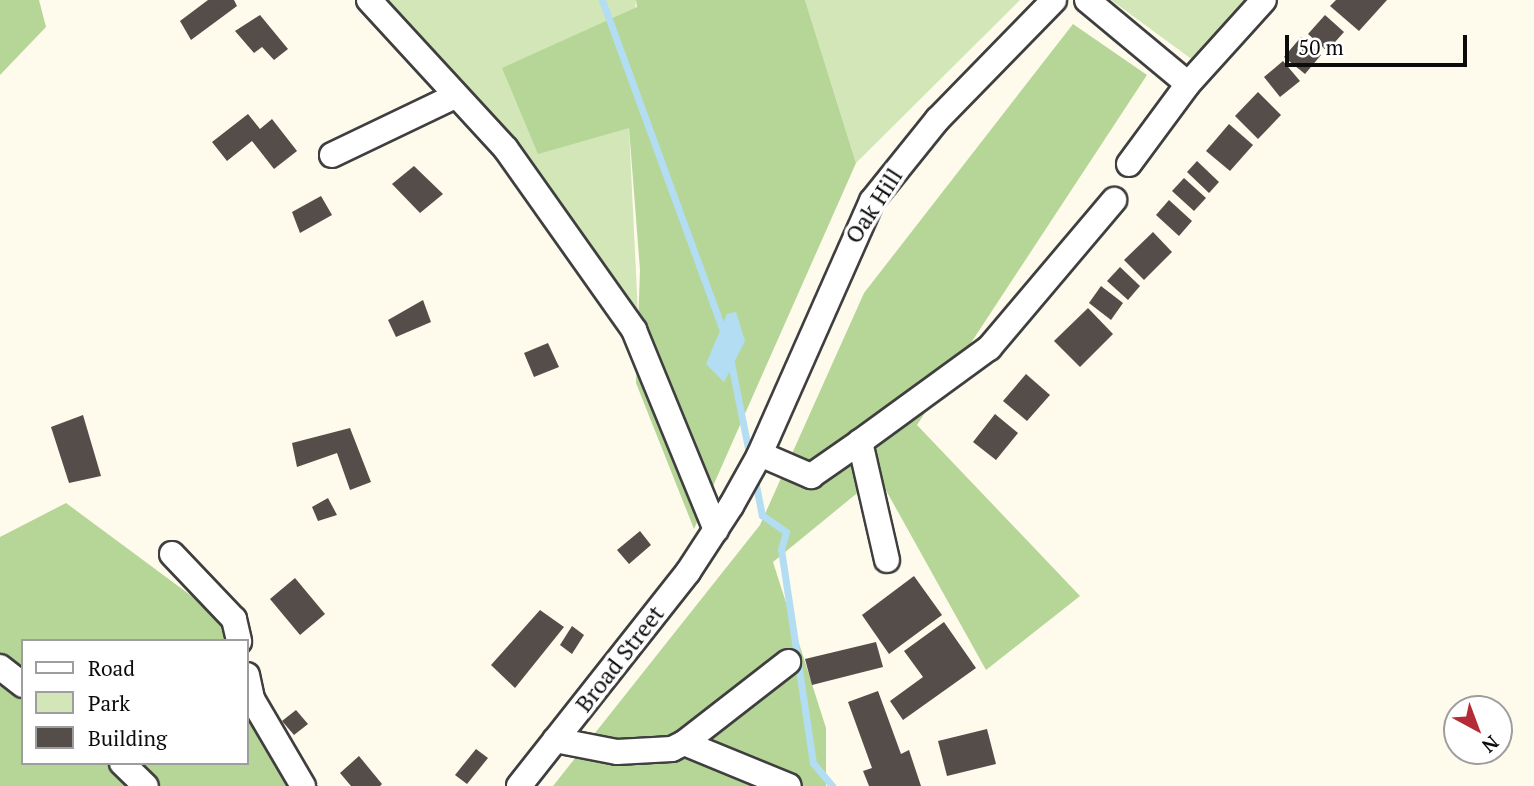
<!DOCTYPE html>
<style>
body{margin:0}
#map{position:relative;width:1534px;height:786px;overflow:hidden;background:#fefaec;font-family:"PT Serif",serif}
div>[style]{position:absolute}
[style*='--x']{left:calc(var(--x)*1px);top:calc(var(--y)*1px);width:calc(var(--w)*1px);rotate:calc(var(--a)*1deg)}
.green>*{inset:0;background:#d2e6b8}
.forest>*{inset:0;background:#b6d698}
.water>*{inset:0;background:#b3ddf2}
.stream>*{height:7px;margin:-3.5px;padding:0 3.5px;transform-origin:3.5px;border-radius:3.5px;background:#b3ddf2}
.building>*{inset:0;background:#544d49}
.roads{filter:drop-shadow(2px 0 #3f3f3f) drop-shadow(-2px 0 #3f3f3f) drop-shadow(0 2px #3f3f3f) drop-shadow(0 -2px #3f3f3f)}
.minor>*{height:24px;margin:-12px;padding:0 12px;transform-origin:12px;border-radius:12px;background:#fff}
span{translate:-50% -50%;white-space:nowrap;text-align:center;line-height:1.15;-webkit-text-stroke:7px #fff;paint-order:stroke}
.street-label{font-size:23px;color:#0c0c0c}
.legend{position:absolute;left:21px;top:639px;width:228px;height:126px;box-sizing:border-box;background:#fff;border:2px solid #9e9e9e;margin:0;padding:9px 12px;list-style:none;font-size:21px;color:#0c0c0c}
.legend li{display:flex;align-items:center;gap:14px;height:35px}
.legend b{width:35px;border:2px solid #9e9e9e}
.north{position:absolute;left:1443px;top:695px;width:70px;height:70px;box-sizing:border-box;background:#fff;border:2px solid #9e9e9e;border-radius:50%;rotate:139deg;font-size:19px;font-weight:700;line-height:28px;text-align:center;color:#0c0c0c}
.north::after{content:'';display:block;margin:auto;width:24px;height:32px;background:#b42c38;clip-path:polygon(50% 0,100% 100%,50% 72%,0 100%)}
.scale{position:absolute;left:1285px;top:35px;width:182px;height:32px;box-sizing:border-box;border:4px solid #0c0c0c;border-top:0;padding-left:9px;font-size:21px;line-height:24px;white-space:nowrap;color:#0c0c0c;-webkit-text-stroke:5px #fff;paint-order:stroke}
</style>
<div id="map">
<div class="green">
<i style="clip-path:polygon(388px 0,636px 0,629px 128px,638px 314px,515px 144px)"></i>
<i style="clip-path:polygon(805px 0,1020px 0,856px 163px)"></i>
<i style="clip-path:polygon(1111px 0,1246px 0,1197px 63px)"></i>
</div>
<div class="forest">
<i style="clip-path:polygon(0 0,39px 0,46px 27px,0 75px)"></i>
<i style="clip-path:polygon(636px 0,805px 0,856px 163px,694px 529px,636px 383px,640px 270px,629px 128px,538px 154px,502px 68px,637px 7px)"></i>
<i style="clip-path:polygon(1073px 24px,1147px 75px,917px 425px,1080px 596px,986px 670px,878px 476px,773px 562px,826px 728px,826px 786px,553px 786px,760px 525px,864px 293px)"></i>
<i style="clip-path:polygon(66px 503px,220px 617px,231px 641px,23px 641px,23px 763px,247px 763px,247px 676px,297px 786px,0 786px,0 537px)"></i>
</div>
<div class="water">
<i style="clip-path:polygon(736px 312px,745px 341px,724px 382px,706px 364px,727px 314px)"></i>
</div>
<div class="stream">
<i style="--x:602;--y:0;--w:360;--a:69.9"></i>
<i style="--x:731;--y:363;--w:97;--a:78.7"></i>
<i style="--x:755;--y:480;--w:36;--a:79"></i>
<i style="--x:762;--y:515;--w:29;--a:35"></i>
<i style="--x:786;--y:532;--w:18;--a:106"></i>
<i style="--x:781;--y:549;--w:216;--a:81.5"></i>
<i style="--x:813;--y:763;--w:30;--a:50"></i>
</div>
<div class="building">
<i style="clip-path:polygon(208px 0,234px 0,237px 6px,191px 40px,180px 21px)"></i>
<i style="clip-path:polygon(1336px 0,1387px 0,1359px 31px,1330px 6px)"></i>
<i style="clip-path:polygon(260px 15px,288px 49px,274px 60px,262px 47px,254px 53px,235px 31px)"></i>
<i style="clip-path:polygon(1325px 15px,1344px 32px,1327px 51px,1308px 34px)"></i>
<i style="clip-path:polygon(1301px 37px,1321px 55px,1305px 74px,1284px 57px)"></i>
<i style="clip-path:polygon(1283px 61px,1300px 81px,1280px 97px,1264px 77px)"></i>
<i style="clip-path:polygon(1258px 92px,1281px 115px,1258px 139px,1235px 116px)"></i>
<i style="clip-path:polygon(248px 114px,260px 129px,272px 119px,297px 151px,274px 169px,252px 141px,227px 161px,212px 142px)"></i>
<i style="clip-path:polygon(1229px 124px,1253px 145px,1230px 171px,1206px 151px)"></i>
<i style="clip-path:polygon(1197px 161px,1219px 182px,1209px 193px,1187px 172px)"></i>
<i style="clip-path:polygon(414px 166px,443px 194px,420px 213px,392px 184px)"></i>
<i style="clip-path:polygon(1184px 178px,1206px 198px,1194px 211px,1172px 191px)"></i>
<i style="clip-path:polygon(321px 196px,332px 215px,300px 233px,292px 212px)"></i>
<i style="clip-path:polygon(1169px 200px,1192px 221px,1179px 236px,1156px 215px)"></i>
<i style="clip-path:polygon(1153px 232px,1172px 252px,1144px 280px,1124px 260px)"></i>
<i style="clip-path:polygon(1120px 267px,1140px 286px,1128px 300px,1107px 281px)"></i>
<i style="clip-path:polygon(1101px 286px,1123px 303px,1111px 320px,1089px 303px)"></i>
<i style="clip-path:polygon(423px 300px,431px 322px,396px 337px,388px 320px)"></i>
<i style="clip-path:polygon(1088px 308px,1113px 334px,1080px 367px,1054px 341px)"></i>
<i style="clip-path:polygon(548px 343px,559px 367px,534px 377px,524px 353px)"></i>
<i style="clip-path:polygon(1026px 374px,1050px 395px,1027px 421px,1003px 401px)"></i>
<i style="clip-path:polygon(995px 414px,1018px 433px,996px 460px,973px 442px)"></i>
<i style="clip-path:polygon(83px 415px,101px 476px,69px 483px,51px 427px)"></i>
<i style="clip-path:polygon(350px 428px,371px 482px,350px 490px,337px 453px,297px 467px,292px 443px)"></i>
<i style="clip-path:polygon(328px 498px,337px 515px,318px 521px,312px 507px)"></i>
<i style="clip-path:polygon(640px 531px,651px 545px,629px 564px,617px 550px)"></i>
<i style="clip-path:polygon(914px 576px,942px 615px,889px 654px,862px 615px)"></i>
<i style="clip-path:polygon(295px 578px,325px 614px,300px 635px,270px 599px)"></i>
<i style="clip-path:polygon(540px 610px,564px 627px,515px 688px,491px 665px)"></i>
<i style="clip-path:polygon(944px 622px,976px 668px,903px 720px,890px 701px,923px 677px,904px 651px)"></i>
<i style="clip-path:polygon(572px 626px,584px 635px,572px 654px,560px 645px)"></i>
<i style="clip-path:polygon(876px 642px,883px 667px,812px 685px,805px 659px)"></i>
<i style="clip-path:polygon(878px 691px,901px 754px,909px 750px,921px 786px,869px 786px,863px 771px,872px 768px,848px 702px)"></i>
<i style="clip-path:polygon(296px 710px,308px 724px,294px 735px,282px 721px)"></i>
<i style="clip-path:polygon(987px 729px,996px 764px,947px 776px,938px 741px)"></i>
<i style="clip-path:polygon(476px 749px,488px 758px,467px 784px,455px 775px)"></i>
<i style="clip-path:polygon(359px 756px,382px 784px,380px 786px,351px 786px,340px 773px)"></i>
</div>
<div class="roads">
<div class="minor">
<i style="--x:369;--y:0;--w:202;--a:47.4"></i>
<i style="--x:506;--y:149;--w:222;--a:54.7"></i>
<i style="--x:634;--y:330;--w:216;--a:67.7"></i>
<i style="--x:1087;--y:0;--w:131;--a:39.7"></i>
<i style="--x:332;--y:155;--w:136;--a:-25.6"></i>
<i style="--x:1129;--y:164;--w:99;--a:-53.6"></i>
<i style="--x:1188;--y:84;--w:113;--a:-47.9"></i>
<i style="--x:860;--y:442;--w:121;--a:77.1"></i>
<i style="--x:760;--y:454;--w:56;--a:23.3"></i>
<i style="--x:811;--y:476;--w:60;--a:-34.8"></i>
<i style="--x:860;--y:442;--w:160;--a:-36.1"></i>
<i style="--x:989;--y:348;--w:194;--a:-49.8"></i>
<i style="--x:172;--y:554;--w:90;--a:46.4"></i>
<i style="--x:234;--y:619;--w:23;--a:77"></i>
<i style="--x:0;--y:667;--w:29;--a:38"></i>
<i style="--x:247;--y:675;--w:25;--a:78"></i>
<i style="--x:252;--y:699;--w:101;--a:59.6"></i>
<i style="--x:555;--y:740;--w:63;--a:11"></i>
<i style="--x:617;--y:752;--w:55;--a:-3.1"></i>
<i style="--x:672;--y:749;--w:13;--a:-27"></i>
<i style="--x:684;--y:743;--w:113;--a:22.3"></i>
<i style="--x:684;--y:743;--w:132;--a:-37.9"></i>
<i style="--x:122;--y:763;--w:33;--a:44"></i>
<i style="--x:519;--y:786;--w:273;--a:-51.7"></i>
<i style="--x:688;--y:572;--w:79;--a:-56.9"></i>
<i style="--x:731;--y:506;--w:57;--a:-60.8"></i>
<i style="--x:759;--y:456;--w:279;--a:-66.1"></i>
<i style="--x:872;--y:201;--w:105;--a:-51.2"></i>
<i style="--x:938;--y:119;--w:166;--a:-45.7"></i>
</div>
</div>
<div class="street-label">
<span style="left:874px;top:206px;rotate:-57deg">Oak Hill</span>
<span style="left:620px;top:659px;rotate:-52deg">Broad Street</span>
</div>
<ul class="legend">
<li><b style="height:9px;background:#fff"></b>Road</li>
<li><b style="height:19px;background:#d2e6b8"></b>Park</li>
<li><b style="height:19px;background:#544d49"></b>Building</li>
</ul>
<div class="north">N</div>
<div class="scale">50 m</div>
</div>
